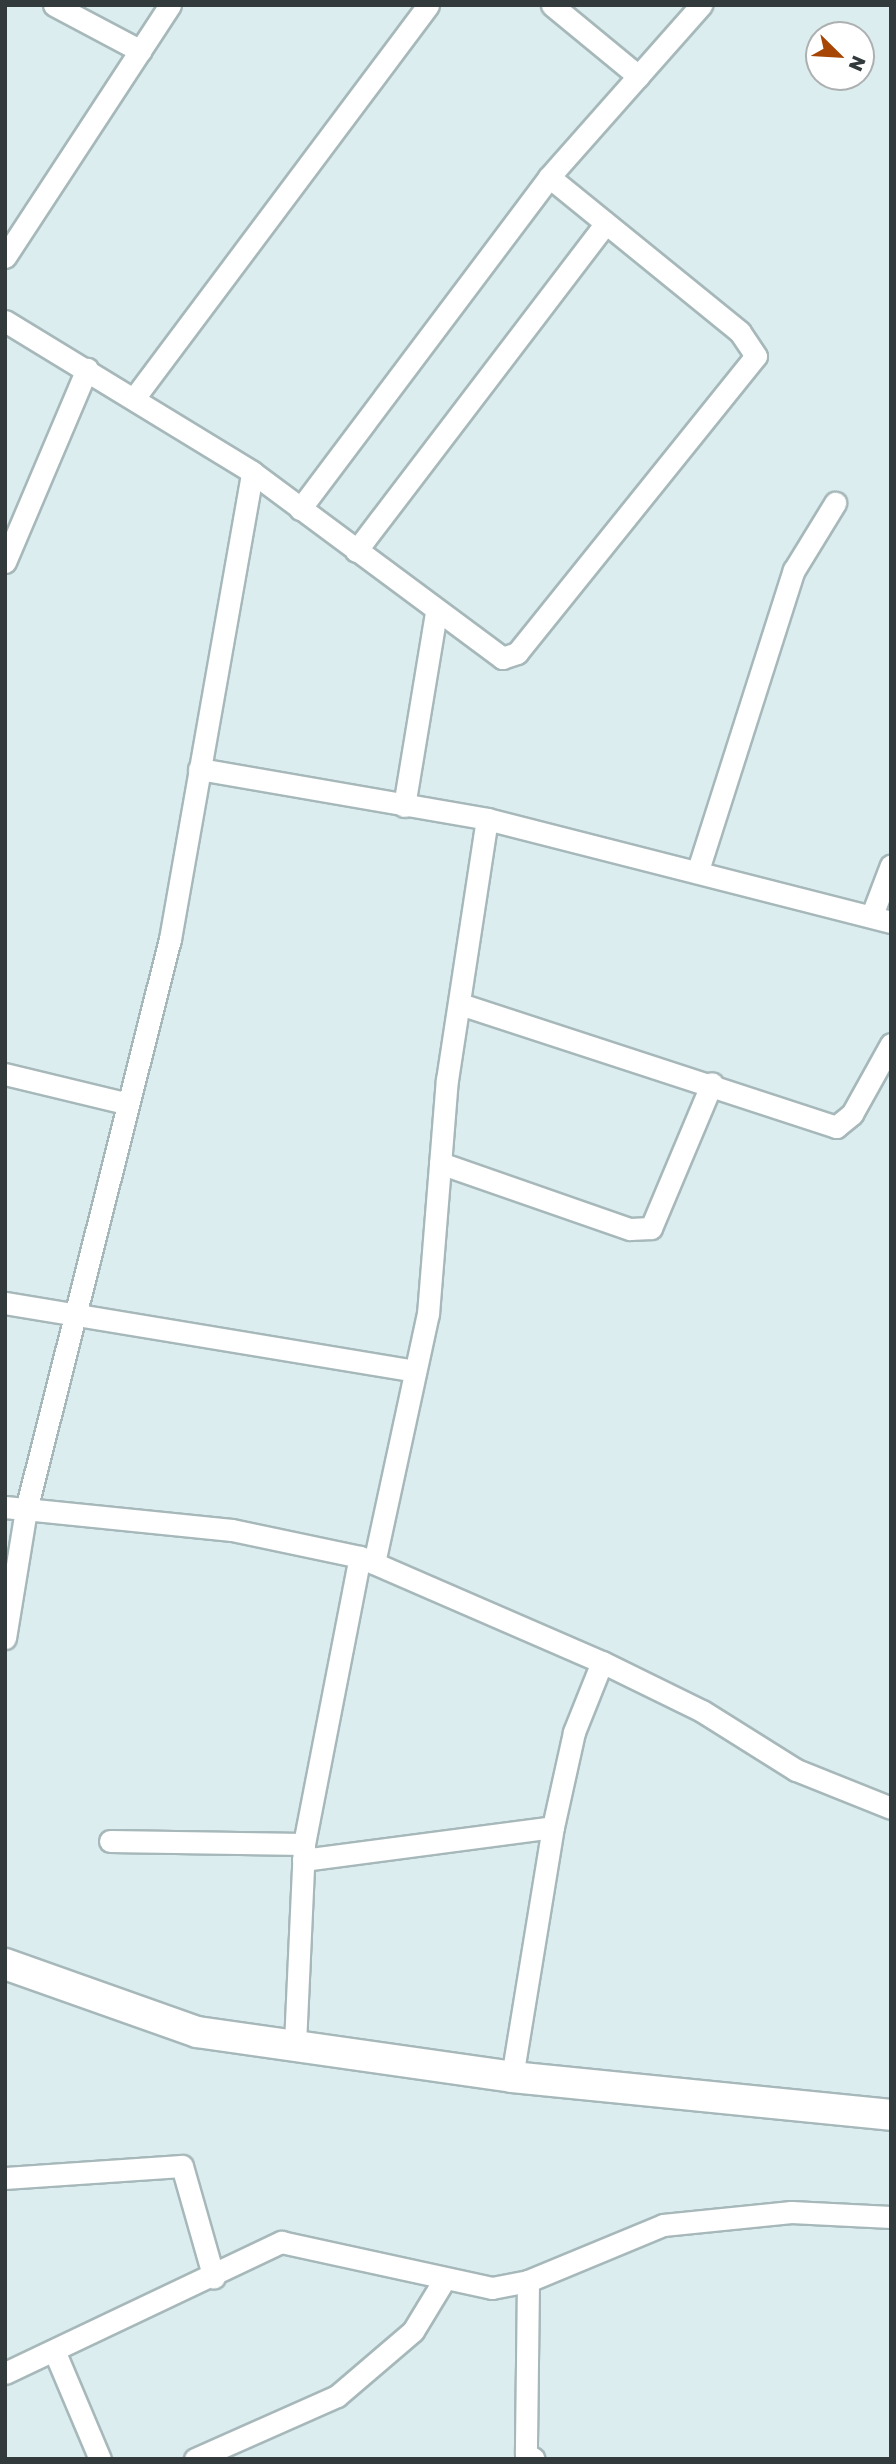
<!DOCTYPE html>
<style>
body{margin:0}
#map{position:relative;width:896px;height:2464px;overflow:hidden;background:#dcedf0;font-family:"Golos Text",sans-serif}
div>[style]{position:absolute}
[style*='--x']{left:calc(var(--x)*1px);top:calc(var(--y)*1px);width:calc(var(--w)*1px);rotate:calc(var(--a)*1deg)}
.roads{filter:drop-shadow(2px 0 #a7b8ba) drop-shadow(-2px 0 #a7b8ba) drop-shadow(0 2px #a7b8ba) drop-shadow(0 -2px #a7b8ba)}
.street>*{height:21px;margin:-10.5px;padding:0 10.5px;transform-origin:10.5px;border-radius:10.5px;background:#fff}
.secondary>*{height:30px;margin:-15px;padding:0 15px;transform-origin:15px;border-radius:15px;background:#fff}
span{translate:-50% -50%;white-space:nowrap;text-align:center;line-height:1.15;-webkit-text-stroke:7px #fff;paint-order:stroke}
.frame{position:absolute;inset:0;border:7px solid #333a3b;pointer-events:none}
.north{position:absolute;left:805px;top:21px;width:70px;height:70px;box-sizing:border-box;background:#fff;border:2px solid #adb0b1;border-radius:50%;rotate:114deg;font-size:19px;font-weight:700;line-height:28px;text-align:center;color:#333a3b}
.north::after{content:'';display:block;margin:auto;width:24px;height:32px;background:#a74604;clip-path:polygon(50% 0,100% 100%,50% 72%,0 100%)}
</style>
<div id="map">
<div class="roads">
<div class="street">
<i style="--x:54;--y:5;--w:98;--a:27.9"></i>
<i style="--x:552;--y:5;--w:112;--a:39.5"></i>
<i style="--x:5;--y:257;--w:301;--a:-56.8"></i>
<i style="--x:5;--y:321;--w:289;--a:31.4"></i>
<i style="--x:252;--y:472;--w:312;--a:36.6"></i>
<i style="--x:502;--y:658;--w:16;--a:-18"></i>
<i style="--x:517;--y:653;--w:381;--a:-51.2"></i>
<i style="--x:756;--y:356;--w:29;--a:-124"></i>
<i style="--x:740;--y:332;--w:246;--a:-140.9"></i>
<i style="--x:135;--y:397;--w:489;--a:-53.2"></i>
<i style="--x:300;--y:509;--w:415;--a:-53.1"></i>
<i style="--x:549;--y:177;--w:230;--a:-48.5"></i>
<i style="--x:356;--y:551;--w:412;--a:-52.7"></i>
<i style="--x:5;--y:562;--w:210;--a:-67"></i>
<i style="--x:199;--y:769;--w:292;--a:9.8"></i>
<i style="--x:487;--y:819;--w:417;--a:14.3"></i>
<i style="--x:404;--y:806;--w:197;--a:-80.6"></i>
<i style="--x:698;--y:870;--w:315;--a:-72.3"></i>
<i style="--x:794;--y:570;--w:79;--a:-58.5"></i>
<i style="--x:872;--y:915;--w:53;--a:-69.2"></i>
<i style="--x:460;--y:1004;--w:396;--a:18.1"></i>
<i style="--x:836;--y:1127;--w:21;--a:-39"></i>
<i style="--x:852;--y:1114;--w:80;--a:-60.9"></i>
<i style="--x:5;--y:1074;--w:123;--a:13.6"></i>
<i style="--x:440;--y:1163;--w:201;--a:19.2"></i>
<i style="--x:630;--y:1229;--w:21;--a:-3"></i>
<i style="--x:651;--y:1228;--w:157;--a:-67.2"></i>
<i style="--x:5;--y:1303;--w:415;--a:9.4"></i>
<i style="--x:5;--y:1507;--w:228;--a:5.8"></i>
<i style="--x:232;--y:1530;--w:131;--a:11.9"></i>
<i style="--x:360;--y:1557;--w:264;--a:23.5"></i>
<i style="--x:602;--y:1662;--w:111;--a:26.1"></i>
<i style="--x:702;--y:1711;--w:111;--a:32.1"></i>
<i style="--x:796;--y:1770;--w:102;--a:21.8"></i>
<i style="--x:374;--y:1563;--w:255;--a:-77.8"></i>
<i style="--x:428;--y:1314;--w:235;--a:-85.4"></i>
<i style="--x:447;--y:1080;--w:264;--a:-81.3"></i>
<i style="--x:5;--y:1638;--w:130;--a:-80.7"></i>
<i style="--x:26;--y:1510;--w:589;--a:-75.85"></i>
<i style="--x:170;--y:939;--w:474;--a:-80"></i>
<i style="--x:110;--y:1841;--w:194;--a:0.9"></i>
<i style="--x:303;--y:1860;--w:252;--a:-7.5"></i>
<i style="--x:295;--y:2044;--w:200;--a:-87.4"></i>
<i style="--x:304;--y:1844;--w:292;--a:-79"></i>
<i style="--x:512;--y:2077;--w:253;--a:-80.7"></i>
<i style="--x:553;--y:1827;--w:97;--a:-77.5"></i>
<i style="--x:574;--y:1732;--w:75;--a:-68.2"></i>
<i style="--x:5;--y:2178;--w:177;--a:-3.9"></i>
<i style="--x:182;--y:2166;--w:116;--a:74.1"></i>
<i style="--x:528;--y:2281;--w:173;--a:90.7"></i>
<i style="--x:526;--y:2454;--w:9;--a:32"></i>
<i style="--x:56;--y:2355;--w:113;--a:67.1"></i>
<i style="--x:5;--y:2373;--w:306;--a:-25.4"></i>
<i style="--x:281;--y:2242;--w:216;--a:12.3"></i>
<i style="--x:492;--y:2288;--w:37;--a:-11"></i>
<i style="--x:528;--y:2281;--w:146;--a:-22.5"></i>
<i style="--x:663;--y:2225;--w:129;--a:-5.8"></i>
<i style="--x:791;--y:2212;--w:100;--a:2.9"></i>
<i style="--x:195;--y:2459;--w:155;--a:-23.9"></i>
<i style="--x:337;--y:2396;--w:100;--a:-40.5"></i>
<i style="--x:413;--y:2331;--w:60;--a:-58.7"></i>
</div>
<div class="secondary">
<i style="--x:5;--y:1964;--w:204;--a:19.5"></i>
<i style="--x:197;--y:2032;--w:318;--a:8.1"></i>
<i style="--x:512;--y:2077;--w:381;--a:5.7"></i>
</div>
</div>
<div class="frame"></div>
<div class="north">N</div>
</div>
